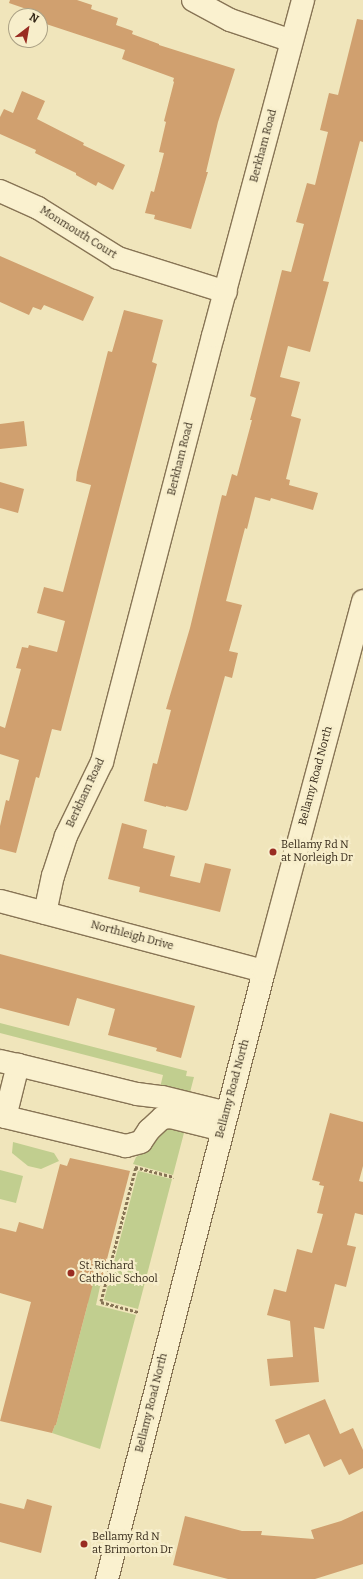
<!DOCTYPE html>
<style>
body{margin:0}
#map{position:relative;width:363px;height:1579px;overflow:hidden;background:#f0e5bb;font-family:Bitter,serif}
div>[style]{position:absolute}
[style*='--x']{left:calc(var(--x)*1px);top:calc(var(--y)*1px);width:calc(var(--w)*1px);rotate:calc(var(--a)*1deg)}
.green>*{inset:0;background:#c1ce8f}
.building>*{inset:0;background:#d0a06f}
.path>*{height:2.5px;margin-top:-1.25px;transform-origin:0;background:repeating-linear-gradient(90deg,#877455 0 3px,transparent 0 5px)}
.roads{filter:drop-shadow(1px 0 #877455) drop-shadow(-1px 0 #877455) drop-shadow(0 1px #877455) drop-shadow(0 -1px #877455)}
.minor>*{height:22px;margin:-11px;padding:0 11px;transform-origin:11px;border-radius:11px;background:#faf1cf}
.dots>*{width:11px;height:11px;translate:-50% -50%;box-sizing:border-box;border:2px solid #f7eecb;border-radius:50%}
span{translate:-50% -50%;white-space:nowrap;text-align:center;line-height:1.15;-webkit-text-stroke:4px #f7eecb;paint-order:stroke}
.street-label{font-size:11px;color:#362a1a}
.poi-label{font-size:11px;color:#362a1a}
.left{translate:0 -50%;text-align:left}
.north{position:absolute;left:8px;top:8px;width:40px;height:40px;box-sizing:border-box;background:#f7eecb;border:1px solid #aaa084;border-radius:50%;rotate:31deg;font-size:11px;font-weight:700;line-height:16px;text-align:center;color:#362a1a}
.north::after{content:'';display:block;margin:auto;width:14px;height:18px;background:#992c22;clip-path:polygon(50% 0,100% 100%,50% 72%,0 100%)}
</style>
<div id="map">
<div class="green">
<i style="clip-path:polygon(0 1023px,187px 1071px,186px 1076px,194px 1077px,188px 1100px,159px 1092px,163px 1075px,0 1033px)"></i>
<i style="clip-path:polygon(174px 1127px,185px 1129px,173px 1175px,133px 1164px,136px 1157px,148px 1151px,157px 1135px,165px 1129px)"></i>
<i style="clip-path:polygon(13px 1142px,54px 1153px,59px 1161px,41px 1169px,28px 1166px,12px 1153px)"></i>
<i style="clip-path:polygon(0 1170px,23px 1176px,16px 1203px,0 1199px)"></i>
<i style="clip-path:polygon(138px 1171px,172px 1179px,138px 1309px,104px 1300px)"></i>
<i style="clip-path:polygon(92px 1279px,101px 1282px,96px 1305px,136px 1315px,100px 1449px,52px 1433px,55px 1425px,56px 1425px,88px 1303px,86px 1302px)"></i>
</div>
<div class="building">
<i style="clip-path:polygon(10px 0,77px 0,92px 5px,91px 9px,118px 18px,116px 25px,133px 31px,132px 34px,159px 44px,159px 45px,235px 69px,218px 122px,206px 172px,208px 172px,191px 229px,154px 219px,155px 215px,145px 213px,151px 191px,154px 192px,164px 153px,159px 152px,166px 122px,164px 121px,174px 82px,173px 81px,174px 78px,122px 59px,125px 50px,40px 22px,40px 16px,37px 16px,38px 13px,9px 3px)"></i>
<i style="clip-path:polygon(357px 19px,363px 20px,363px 142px,360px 141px,323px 281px,329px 282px,310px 352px,288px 346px,280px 377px,300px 382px,291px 416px,301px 419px,286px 479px,290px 480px,289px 485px,318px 493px,313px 510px,271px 498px,270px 501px,255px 497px,247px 529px,245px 528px,226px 601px,242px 605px,229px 651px,238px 653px,232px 678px,225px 676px,188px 809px,186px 811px,166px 806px,166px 807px,144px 801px,153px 763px,157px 764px,171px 710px,166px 709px,190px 628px,222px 495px,226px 496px,232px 474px,237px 476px,252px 420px,250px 420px,256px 398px,250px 396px,282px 270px,291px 272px,304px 224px,296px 222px,307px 183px,315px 185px,328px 132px,320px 130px,329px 93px,338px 95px)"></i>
<i style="clip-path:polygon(22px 91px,45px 101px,37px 119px,84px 143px,83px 145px,125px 165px,113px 190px,98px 182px,96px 186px,76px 175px,76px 173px,35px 153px,36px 150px,0 134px,0 117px,4px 109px,13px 113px)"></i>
<i style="clip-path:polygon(0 256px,94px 297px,83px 321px,44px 305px,41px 310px,33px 307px,29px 315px,0 302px)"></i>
<i style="clip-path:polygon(124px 310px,163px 320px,152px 362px,157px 364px,61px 731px,52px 729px,39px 778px,36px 777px,16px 853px,0 849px,0 826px,6px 800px,9px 801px,19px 760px,0 754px,0 726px,5px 728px,21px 669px,16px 668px,22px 647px,28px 648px,29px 645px,57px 652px,65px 621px,37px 613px,44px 587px,63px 592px,91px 485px,76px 481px,77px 472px,108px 351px,112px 352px)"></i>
<i style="clip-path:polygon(24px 421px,27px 446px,0 449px,0 424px)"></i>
<i style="clip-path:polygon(0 482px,24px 489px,18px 513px,0 508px)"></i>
<i style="clip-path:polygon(122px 823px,147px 830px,143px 848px,175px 856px,170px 876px,200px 883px,205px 863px,231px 869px,220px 912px,139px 892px,140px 887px,108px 879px)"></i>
<i style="clip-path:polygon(0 954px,195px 1006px,181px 1058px,156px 1051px,157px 1048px,108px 1035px,115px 1009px,77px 998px,69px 1026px,0 1008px)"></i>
<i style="clip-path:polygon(330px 1113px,363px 1122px,363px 1166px,359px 1181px,363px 1182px,363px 1215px,355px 1213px,347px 1245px,356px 1247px,346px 1287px,335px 1284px,324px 1329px,314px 1327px,319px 1382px,270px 1386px,267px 1359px,293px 1357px,290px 1321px,267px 1315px,274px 1289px,286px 1292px,297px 1249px,312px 1253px,323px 1214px,317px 1213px,324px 1186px,319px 1185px,320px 1182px,312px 1180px)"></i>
<i style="clip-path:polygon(70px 1158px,130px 1171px,101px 1282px,94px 1280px,56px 1425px,55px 1425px,52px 1433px,0 1421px,31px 1302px,0 1293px,0 1228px,16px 1232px,19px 1222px,43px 1229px,60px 1164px,67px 1166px)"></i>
<i style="clip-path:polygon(325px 1399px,340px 1434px,353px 1428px,363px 1450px,363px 1468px,349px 1475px,341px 1459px,324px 1467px,309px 1434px,285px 1444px,275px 1420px)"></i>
<i style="clip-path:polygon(27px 1499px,52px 1506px,41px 1553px,0 1542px,0 1503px,24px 1509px)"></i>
<i style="clip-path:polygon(363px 1511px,363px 1564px,315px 1579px,228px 1579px,173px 1565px,185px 1516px,242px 1531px,262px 1531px,261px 1535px,314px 1539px,311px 1530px,341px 1521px)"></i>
</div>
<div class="path">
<i style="--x:135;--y:1167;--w:40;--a:14.4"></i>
<i style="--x:136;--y:1168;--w:138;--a:104.6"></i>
<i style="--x:101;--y:1302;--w:39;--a:15"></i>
</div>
<div class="roads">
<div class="minor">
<i style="--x:193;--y:0;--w:42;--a:28.4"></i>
<i style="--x:230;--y:20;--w:65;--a:18.7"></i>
<i style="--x:0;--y:191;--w:42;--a:24.1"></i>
<i style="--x:38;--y:208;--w:94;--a:32"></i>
<i style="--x:118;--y:258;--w:113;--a:17.5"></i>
<i style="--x:0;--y:901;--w:273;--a:14.9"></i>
<i style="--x:45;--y:913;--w:38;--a:-78"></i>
<i style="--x:53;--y:876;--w:42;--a:-72"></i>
<i style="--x:66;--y:836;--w:82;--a:-64.1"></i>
<i style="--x:102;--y:762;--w:440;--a:-75.4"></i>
<i style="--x:213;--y:336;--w:348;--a:-75"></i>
<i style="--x:0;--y:1061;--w:18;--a:13"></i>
<i style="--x:223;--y:1130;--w:55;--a:-166.2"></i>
<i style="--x:170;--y:1117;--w:8;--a:173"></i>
<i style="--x:162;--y:1118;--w:18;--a:137"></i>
<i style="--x:149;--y:1130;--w:14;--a:124"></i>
<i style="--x:141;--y:1142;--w:16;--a:165"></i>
<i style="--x:126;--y:1146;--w:124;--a:-166.5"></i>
<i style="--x:5;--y:1117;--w:54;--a:-76"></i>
<i style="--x:18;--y:1065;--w:122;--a:13.7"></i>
<i style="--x:137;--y:1094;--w:25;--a:7"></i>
<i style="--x:162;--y:1097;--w:67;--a:13.8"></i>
<i style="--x:107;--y:1579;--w:628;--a:-75.52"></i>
<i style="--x:264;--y:971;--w:383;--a:-75"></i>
</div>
</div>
<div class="dots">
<i style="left:273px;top:852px;background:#992c22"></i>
<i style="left:71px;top:1273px;background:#992c22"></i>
<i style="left:84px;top:1544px;background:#992c22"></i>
</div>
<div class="street-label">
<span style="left:264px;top:146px;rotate:-75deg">Berkham Road</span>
<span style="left:78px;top:233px;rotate:32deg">Monmouth Court</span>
<span style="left:181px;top:459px;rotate:-76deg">Berkham Road</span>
<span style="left:316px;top:776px;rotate:-75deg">Bellamy Road North</span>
<span style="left:86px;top:793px;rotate:-65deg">Berkham Road</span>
<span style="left:132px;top:936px;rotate:15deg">Northleigh Drive</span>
<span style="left:233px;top:1089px;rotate:-75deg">Bellamy Road North</span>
<span style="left:152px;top:1403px;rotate:-76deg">Bellamy Road North</span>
</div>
<div class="poi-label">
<span class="left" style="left:281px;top:852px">Bellamy Rd N<br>at Norleigh Dr</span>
<span class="left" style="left:79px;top:1273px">St. Richard<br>Catholic School</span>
<span class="left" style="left:92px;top:1544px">Bellamy Rd N<br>at Brimorton Dr</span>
</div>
<div class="north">N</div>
</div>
